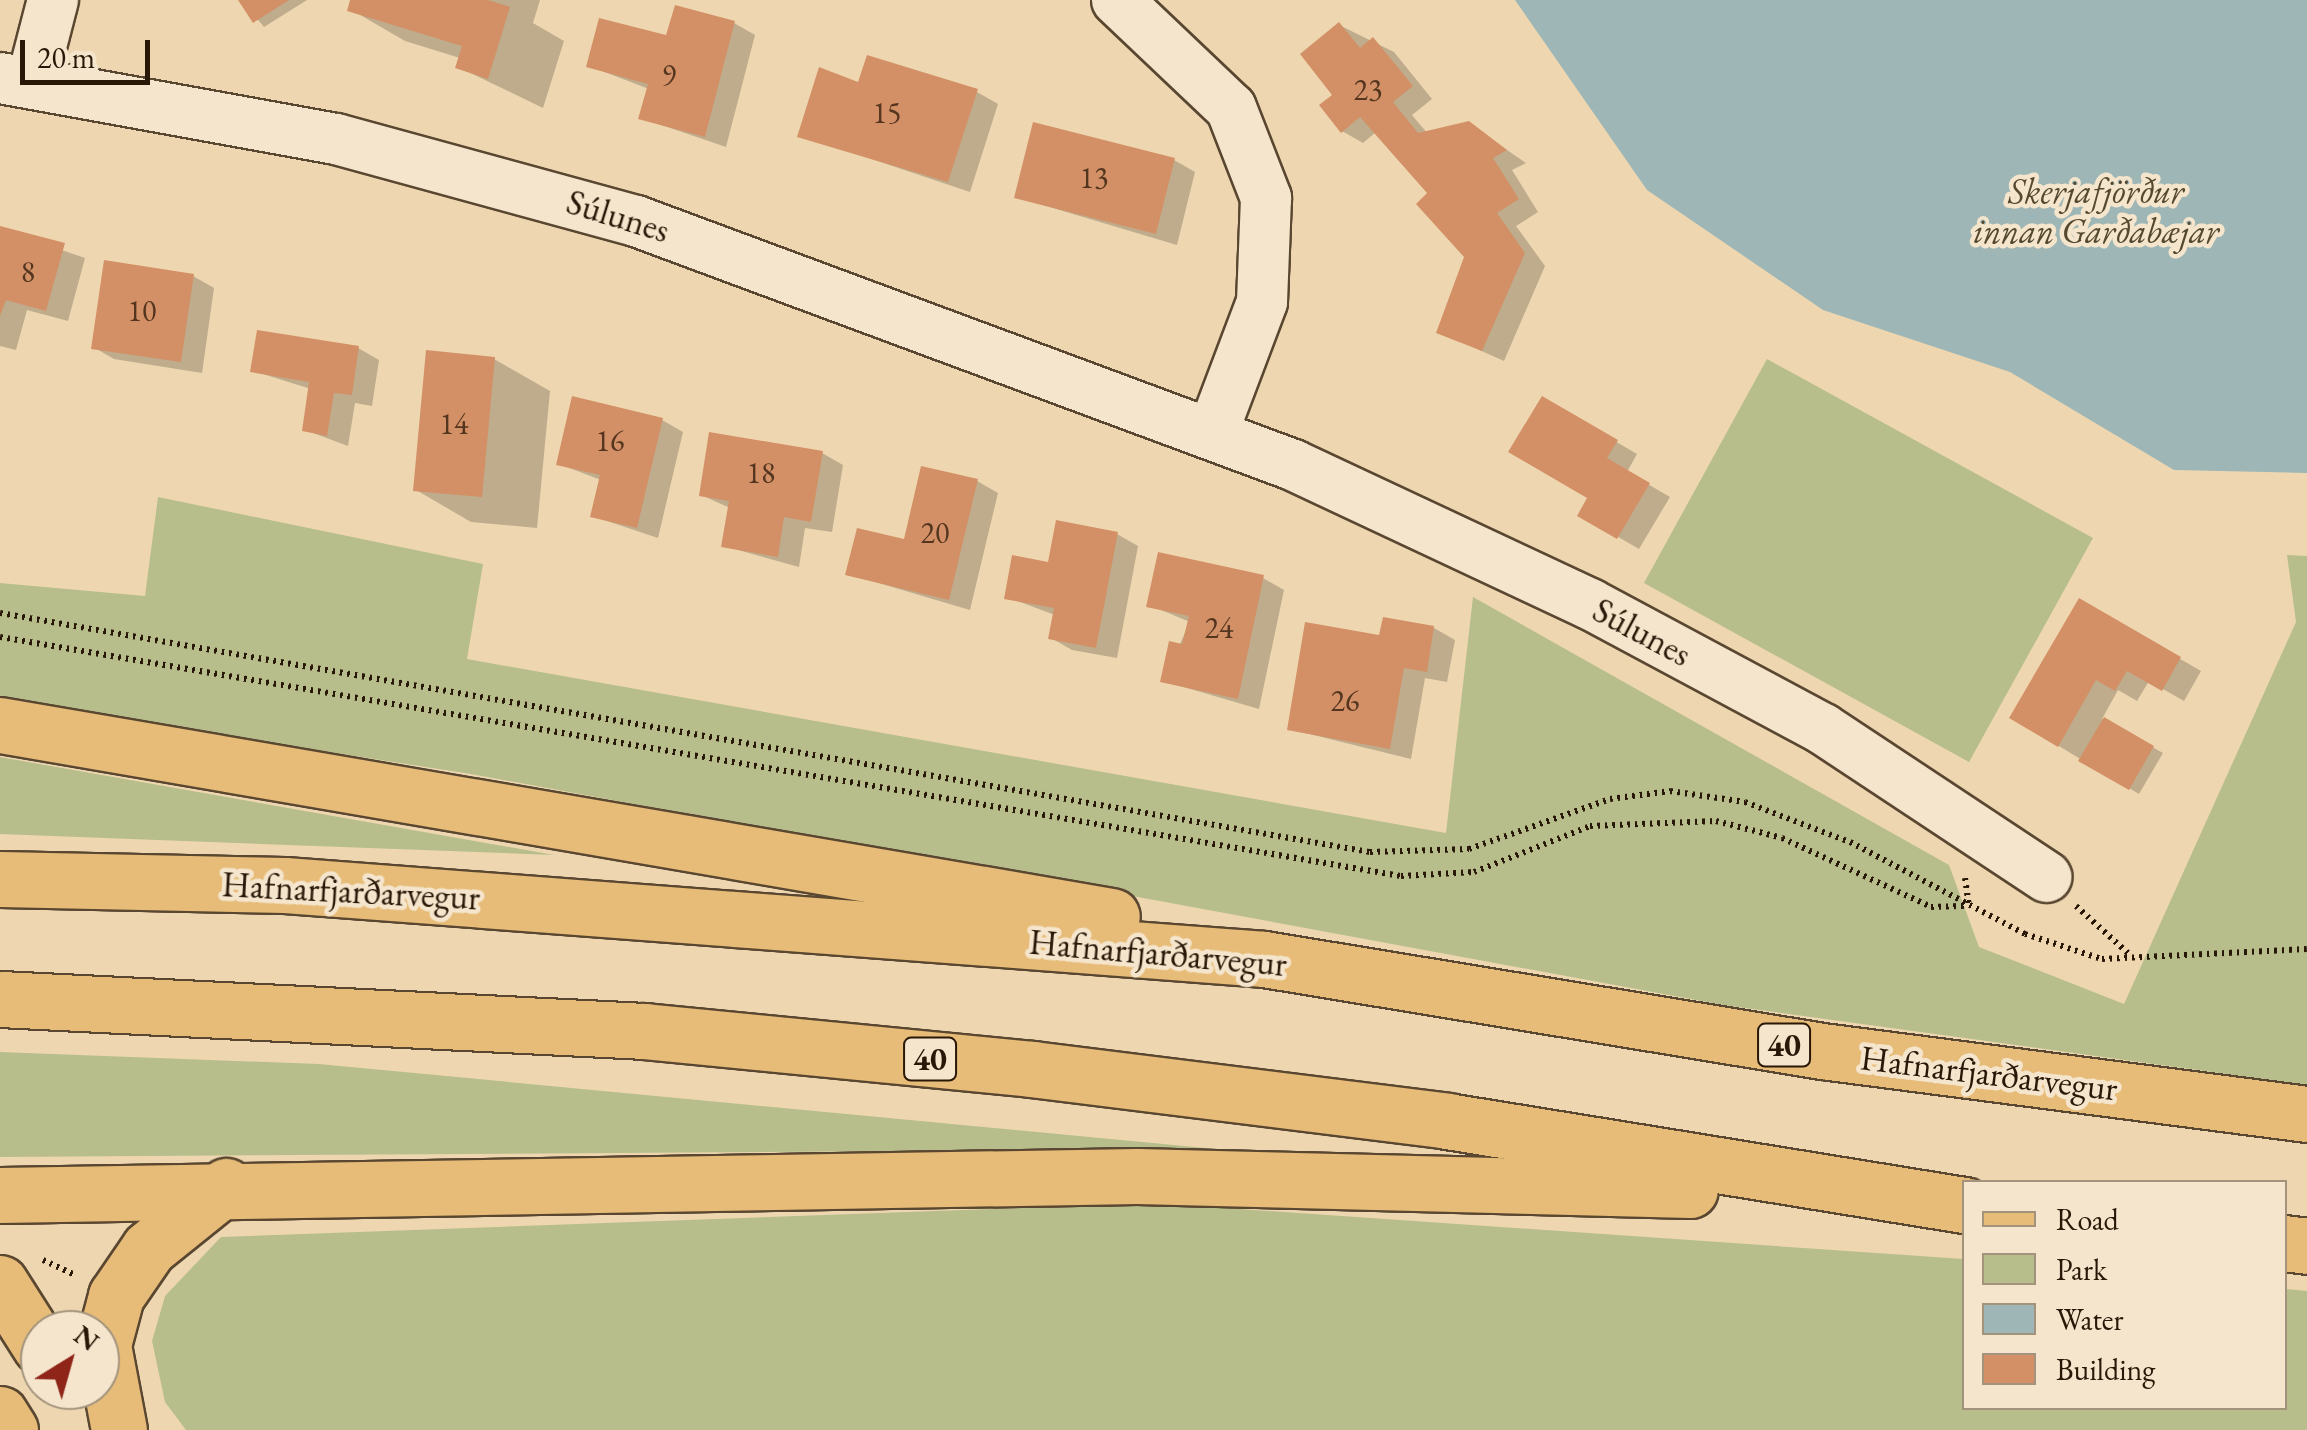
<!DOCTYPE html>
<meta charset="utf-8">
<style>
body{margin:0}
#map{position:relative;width:2307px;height:1430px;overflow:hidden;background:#eed7b0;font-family:"EB Garamond",serif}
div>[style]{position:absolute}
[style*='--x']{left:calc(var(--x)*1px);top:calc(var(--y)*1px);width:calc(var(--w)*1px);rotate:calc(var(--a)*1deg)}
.green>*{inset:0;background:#b7be8c}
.water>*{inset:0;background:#9eb7b6}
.shadow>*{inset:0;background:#0003}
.building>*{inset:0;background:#d39066}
.path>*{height:6px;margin-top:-3px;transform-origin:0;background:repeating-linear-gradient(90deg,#291707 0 2.5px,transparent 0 7.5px)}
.roads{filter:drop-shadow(2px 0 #5a4731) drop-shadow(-2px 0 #5a4731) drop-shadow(0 2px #5a4731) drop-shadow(0 -2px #5a4731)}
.street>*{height:50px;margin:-25px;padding:0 25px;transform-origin:25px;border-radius:25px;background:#f4e5cc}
.primary>*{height:55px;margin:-27.5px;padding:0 27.5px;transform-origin:27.5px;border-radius:27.5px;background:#e7bc78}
span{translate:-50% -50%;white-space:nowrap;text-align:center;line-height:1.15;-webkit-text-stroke:9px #f4e5cc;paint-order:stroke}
.number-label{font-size:30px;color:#54351f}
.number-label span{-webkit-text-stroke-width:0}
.shield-label span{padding:2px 8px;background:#f4e5cc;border:2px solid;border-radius:8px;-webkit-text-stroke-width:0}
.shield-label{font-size:32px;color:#291707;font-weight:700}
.park-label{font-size:35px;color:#54492f;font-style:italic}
.street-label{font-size:35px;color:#291707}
.legend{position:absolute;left:1962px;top:1180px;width:325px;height:230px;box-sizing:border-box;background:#f4e5cc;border:2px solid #a3937d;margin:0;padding:12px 18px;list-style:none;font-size:30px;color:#291707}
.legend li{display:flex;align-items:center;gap:20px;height:50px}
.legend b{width:50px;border:2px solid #a3937d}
.north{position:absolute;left:20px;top:1310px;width:100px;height:100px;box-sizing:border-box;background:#f4e5cc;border:2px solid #a3937d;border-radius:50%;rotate:37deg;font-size:28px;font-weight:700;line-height:40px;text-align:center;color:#291707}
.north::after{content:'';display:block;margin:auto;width:35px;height:45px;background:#8f2418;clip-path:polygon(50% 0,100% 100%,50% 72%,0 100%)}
.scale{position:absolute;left:20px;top:40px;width:130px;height:45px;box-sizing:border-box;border:5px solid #291707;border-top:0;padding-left:12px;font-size:30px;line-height:35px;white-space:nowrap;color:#291707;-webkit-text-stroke:8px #f4e5cc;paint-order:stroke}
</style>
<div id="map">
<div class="green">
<i style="clip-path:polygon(1767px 359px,2093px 538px,1969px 762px,1644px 583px)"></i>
<i style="clip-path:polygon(158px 497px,483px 564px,467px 659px,1446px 833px,1473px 597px,1949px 865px,1979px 947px,2124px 1004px,2296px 622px,2287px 555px,2307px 556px,2307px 1085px,1723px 1005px,471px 774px,0 701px,0 583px,145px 596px)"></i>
<i style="clip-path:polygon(0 757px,554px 855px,0 834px)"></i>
<i style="clip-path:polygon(0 1052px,319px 1064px,1216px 1149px,0 1157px)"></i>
<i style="clip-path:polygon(1154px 1203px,1964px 1259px,1964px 1408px,2284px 1408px,2285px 1289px,2307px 1291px,2307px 1430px,186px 1430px,165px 1402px,152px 1341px,165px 1296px,221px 1237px)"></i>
</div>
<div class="water">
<i style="clip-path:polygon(1515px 0,2307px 0,2307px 473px,2174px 470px,2010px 372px,1823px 310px,1647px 190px)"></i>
</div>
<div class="shadow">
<i style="clip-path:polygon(241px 0,307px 0,264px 27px)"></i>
<i style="clip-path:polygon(353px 0,540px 0,533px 23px,564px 41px,543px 108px,458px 67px,460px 58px,405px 41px,350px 9px)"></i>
<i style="clip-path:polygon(734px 23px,755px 35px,726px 147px,641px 118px,649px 89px,589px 66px)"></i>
<i style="clip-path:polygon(1339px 25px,1394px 52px,1432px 99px,1412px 115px,1428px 134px,1469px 124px,1526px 163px,1512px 170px,1538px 212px,1516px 226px,1545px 266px,1504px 361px,1439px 332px,1467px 257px,1431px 194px,1376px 132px,1363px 143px,1342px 131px)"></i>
<i style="clip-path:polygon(860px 85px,977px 92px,998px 104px,970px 192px,800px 135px)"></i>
<i style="clip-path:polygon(1174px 160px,1195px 172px,1177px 245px,1016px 197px)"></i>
<i style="clip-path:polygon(0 229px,85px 258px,68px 321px,27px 310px,16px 350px,0 346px)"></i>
<i style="clip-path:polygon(193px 276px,214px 288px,202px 373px,114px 359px,93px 347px)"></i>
<i style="clip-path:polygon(358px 348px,379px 360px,372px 406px,355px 403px,348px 446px,305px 430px,311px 389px,253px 371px)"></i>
<i style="clip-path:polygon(494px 359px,550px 391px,537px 528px,471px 522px,416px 490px)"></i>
<i style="clip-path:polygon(1543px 399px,1637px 454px,1627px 472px,1670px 497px,1639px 549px,1580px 515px,1591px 497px)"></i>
<i style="clip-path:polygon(662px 420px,683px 432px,658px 538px,592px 516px,601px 480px,559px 464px)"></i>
<i style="clip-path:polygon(822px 453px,843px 465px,832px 532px,805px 528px,799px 567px,724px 546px,730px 508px,701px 495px)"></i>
<i style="clip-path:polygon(977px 481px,998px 493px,970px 610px,848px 574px,906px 542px)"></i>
<i style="clip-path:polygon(1117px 534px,1138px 546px,1117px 658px,1072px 650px,1051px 638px,1055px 615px,1007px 597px)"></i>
<i style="clip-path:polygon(1263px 578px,1284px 590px,1259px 709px,1163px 681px,1190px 622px,1149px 605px)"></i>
<i style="clip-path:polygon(2080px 601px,2201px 671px,2184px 701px,2149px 681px,2137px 701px,2118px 690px,2102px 719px,2163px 753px,2139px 794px,2012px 718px)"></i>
<i style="clip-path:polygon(1434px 628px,1455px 640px,1447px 682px,1425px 678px,1411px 759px,1289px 729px,1381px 638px)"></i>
</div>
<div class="building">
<i style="clip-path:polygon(238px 0,289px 0,253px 23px)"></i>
<i style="clip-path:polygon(350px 0,488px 0,510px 7px,488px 79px,455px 68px,462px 46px,347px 11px)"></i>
<i style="clip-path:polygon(675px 5px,735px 21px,705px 137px,638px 119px,648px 84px,586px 67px,599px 18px,666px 35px)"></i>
<i style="clip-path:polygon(1339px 22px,1360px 48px,1373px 37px,1413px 86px,1393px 102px,1418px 133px,1469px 121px,1507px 150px,1493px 158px,1519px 199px,1497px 213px,1525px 253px,1482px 351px,1436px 333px,1464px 257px,1416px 204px,1427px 193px,1360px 117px,1341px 133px,1319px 105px,1332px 95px,1300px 54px)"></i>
<i style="clip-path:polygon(867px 55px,978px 89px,948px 182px,797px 137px,819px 67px,858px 82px)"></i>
<i style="clip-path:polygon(1033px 122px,1175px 158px,1156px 234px,1014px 198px)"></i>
<i style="clip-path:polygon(0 226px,65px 243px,46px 311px,6px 300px,0 316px)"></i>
<i style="clip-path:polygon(104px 260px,194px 274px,181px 362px,91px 349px)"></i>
<i style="clip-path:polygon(257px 330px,359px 346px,352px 395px,334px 393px,327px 436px,302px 431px,309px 382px,250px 372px)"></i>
<i style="clip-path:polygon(426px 350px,495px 357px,482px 497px,413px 491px)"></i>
<i style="clip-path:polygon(572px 396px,663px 418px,637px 528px,590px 517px,600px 475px,556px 465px)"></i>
<i style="clip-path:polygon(1542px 396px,1618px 440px,1607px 458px,1650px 483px,1617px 539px,1577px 516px,1587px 498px,1508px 452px)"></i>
<i style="clip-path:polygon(709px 432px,823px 451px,811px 522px,784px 517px,778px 557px,721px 547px,729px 501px,699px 496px)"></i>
<i style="clip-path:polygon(921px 466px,978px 479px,949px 600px,845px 575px,857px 528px,904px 539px)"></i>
<i style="clip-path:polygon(1056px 520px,1118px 532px,1096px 648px,1048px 639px,1054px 608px,1004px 599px,1012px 555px,1048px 562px)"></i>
<i style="clip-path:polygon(1158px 552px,1264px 575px,1238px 699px,1160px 682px,1169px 641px,1182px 644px,1189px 616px,1146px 607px)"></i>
<i style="clip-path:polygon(2079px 598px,2181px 657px,2162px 691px,2127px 671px,2115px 691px,2096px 680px,2058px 747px,2009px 718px)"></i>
<i style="clip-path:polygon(1383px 617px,1434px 626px,1427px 672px,1404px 668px,1390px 749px,1287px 730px,1305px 622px,1379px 635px)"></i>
<i style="clip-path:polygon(2104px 717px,2154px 746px,2129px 790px,2078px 761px)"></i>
</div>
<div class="path">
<i style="--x:0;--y:613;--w:1391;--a:9.9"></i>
<i style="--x:1370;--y:852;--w:99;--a:-1.7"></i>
<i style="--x:1469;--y:849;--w:150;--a:-19.5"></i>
<i style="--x:1610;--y:799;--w:61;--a:-7.6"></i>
<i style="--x:1670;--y:791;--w:76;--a:8.3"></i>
<i style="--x:1745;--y:802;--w:112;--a:20.9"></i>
<i style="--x:1850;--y:842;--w:198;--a:27.7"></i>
<i style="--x:2025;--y:934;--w:81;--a:18"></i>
<i style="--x:2102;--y:959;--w:205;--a:-2.8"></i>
<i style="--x:0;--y:637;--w:1421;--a:9.68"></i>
<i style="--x:1401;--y:876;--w:73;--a:-3.1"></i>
<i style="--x:1474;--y:872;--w:125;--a:-21.6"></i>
<i style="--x:1590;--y:826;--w:126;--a:-2.3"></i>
<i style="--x:1716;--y:821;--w:68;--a:14.4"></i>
<i style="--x:1782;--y:838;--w:164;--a:24.8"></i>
<i style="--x:1931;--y:907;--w:37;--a:-2"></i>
<i style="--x:1965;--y:878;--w:27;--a:82"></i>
<i style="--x:2076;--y:906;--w:73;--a:42.2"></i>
<i style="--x:43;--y:1260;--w:33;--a:25"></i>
</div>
<div class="roads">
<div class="street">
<i style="--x:1117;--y:0;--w:157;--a:43.5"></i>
<i style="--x:1231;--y:108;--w:97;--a:68.7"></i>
<i style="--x:1266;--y:198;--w:104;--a:92.2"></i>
<i style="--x:1262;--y:302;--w:141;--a:110.7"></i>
<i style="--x:0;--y:78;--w:341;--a:10.3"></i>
<i style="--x:336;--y:139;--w:311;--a:15.3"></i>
<i style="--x:636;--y:221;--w:701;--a:20.37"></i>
<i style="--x:1293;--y:465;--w:328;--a:25.1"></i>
<i style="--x:1590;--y:604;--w:264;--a:28.2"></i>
<i style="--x:1823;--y:729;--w:268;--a:33.5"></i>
<i style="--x:32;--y:81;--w:84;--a:-75.5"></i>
</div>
<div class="primary">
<i style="--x:0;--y:725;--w:1128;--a:9.75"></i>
<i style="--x:0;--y:879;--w:285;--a:1.2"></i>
<i style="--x:285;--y:885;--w:982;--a:4.32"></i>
<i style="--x:1264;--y:959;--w:566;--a:9.36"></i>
<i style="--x:1822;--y:1051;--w:489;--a:7.4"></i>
<i style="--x:0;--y:999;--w:645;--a:2.84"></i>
<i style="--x:644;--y:1031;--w:390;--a:5.6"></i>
<i style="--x:1032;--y:1069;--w:418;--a:7.1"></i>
<i style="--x:1447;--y:1121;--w:524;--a:9.23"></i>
<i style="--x:0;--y:1195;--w:1137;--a:-0.96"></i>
<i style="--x:1137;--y:1176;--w:553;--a:1.45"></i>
<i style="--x:2284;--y:1243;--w:23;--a:7"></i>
<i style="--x:0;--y:1283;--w:75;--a:57.6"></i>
<i style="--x:0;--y:1414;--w:19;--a:58"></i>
<i style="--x:119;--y:1430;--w:86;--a:-100.7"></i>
<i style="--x:103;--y:1345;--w:51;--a:-75.1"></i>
<i style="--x:116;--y:1296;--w:58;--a:-55.5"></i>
<i style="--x:149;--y:1248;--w:99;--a:-38.8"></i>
</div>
</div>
<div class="number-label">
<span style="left:669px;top:75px">9</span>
<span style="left:1368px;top:90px">23</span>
<span style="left:887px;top:113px">15</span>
<span style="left:1094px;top:178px">13</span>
<span style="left:28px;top:272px">8</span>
<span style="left:142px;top:311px">10</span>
<span style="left:454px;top:424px">14</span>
<span style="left:610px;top:441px">16</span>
<span style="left:761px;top:473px">18</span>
<span style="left:935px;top:533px">20</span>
<span style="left:1219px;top:628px">24</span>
<span style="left:1345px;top:701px">26</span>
</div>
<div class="shield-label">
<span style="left:1784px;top:1045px">40</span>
<span style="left:930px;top:1059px">40</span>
</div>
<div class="park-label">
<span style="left:2096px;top:211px">Skerjafjörður<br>innan Garðabæjar</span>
</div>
<div class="street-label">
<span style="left:618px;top:216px;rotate:17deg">Súlunes</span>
<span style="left:1642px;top:632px;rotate:28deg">Súlunes</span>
<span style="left:351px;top:891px;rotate:3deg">Hafnarfjarðarvegur</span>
<span style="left:1158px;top:953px;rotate:5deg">Hafnarfjarðarvegur</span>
<span style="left:1989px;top:1073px;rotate:7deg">Hafnarfjarðarvegur</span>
</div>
<ul class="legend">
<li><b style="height:12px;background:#e7bc78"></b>Road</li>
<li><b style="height:28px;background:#b7be8c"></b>Park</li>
<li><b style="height:28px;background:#9eb7b6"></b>Water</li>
<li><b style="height:28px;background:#d39066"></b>Building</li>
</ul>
<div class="north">N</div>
<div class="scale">20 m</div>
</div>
